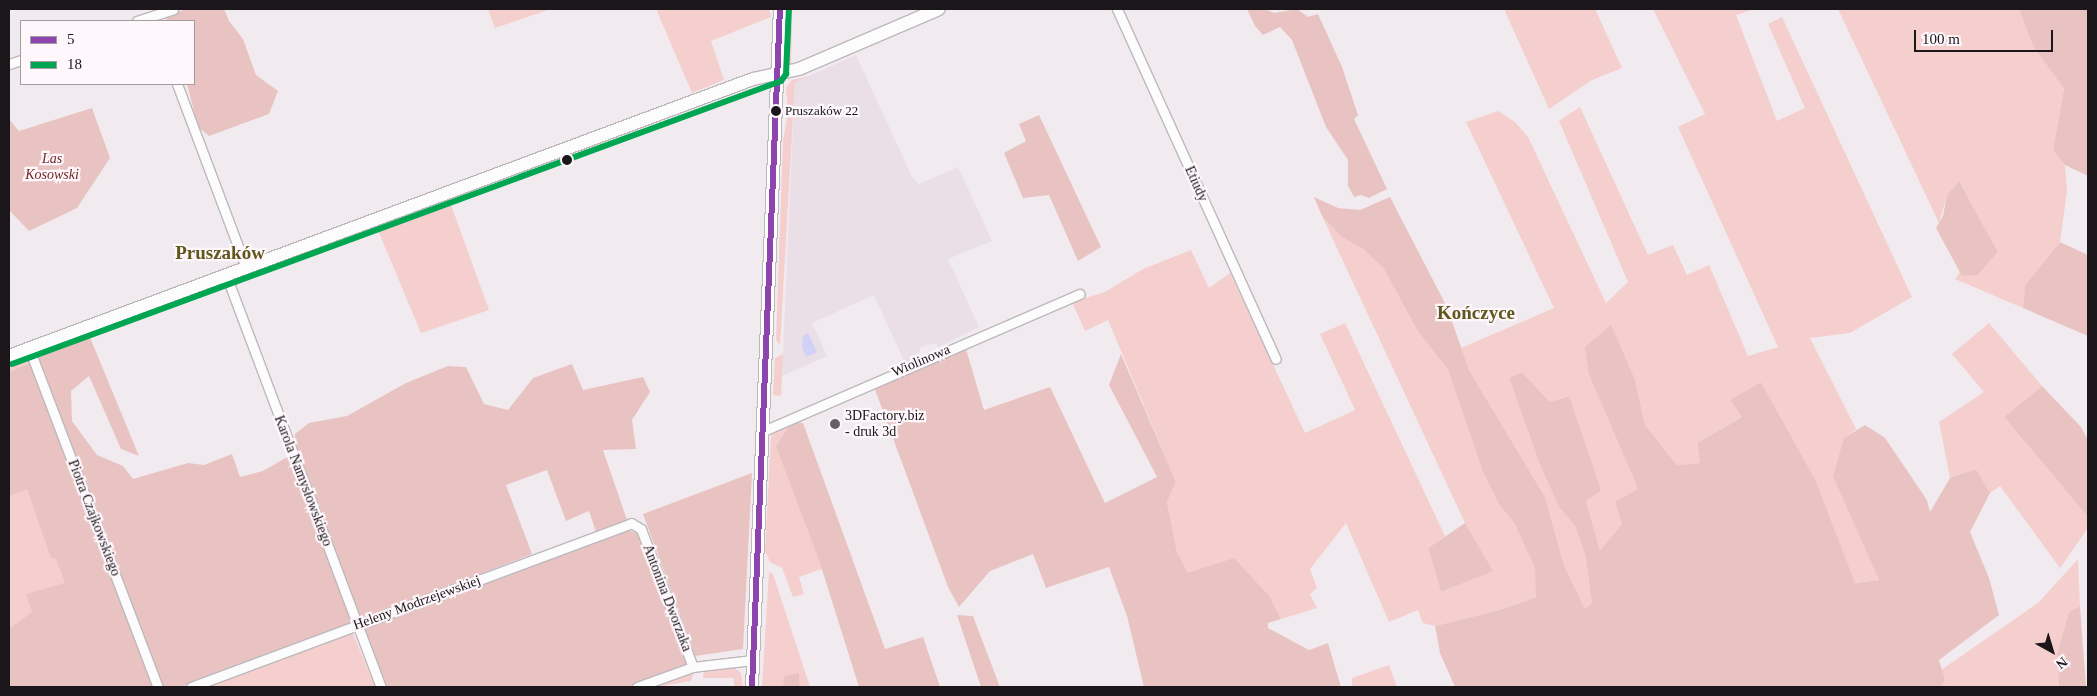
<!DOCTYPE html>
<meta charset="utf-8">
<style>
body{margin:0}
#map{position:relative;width:2097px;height:696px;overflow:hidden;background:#f1ebf0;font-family:"Times New Roman",serif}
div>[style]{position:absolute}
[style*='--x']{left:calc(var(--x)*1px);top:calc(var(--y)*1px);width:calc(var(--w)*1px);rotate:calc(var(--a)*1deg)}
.built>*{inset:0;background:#eadee7}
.green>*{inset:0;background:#f4cfcd}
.forest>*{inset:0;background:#e9c3c2}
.water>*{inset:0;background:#d1d0f7}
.roads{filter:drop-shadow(1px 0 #bdb8bc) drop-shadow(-1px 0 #bdb8bc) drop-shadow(0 1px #bdb8bc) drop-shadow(0 -1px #bdb8bc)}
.street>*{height:9px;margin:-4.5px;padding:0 4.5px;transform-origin:4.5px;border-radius:4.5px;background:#fdfcfd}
.secondary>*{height:12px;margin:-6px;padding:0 6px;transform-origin:6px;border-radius:6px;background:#fdfcfd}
.bus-1>*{height:6px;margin:-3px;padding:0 3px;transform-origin:3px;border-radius:3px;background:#8e44ad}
.bus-2>*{height:6px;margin:-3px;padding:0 3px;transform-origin:3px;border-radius:3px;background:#00a651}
.dots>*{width:14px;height:14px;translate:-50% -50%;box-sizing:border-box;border:2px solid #fef7fc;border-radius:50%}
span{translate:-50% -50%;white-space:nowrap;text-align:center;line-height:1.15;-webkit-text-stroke:4.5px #fef7fc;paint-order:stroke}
.bus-label{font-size:13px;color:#1a1619}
.left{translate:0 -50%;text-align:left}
.park-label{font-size:14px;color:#702623;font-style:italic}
.street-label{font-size:14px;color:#1a1619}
.poi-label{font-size:14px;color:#1a1619}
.district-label{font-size:19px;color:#5f571b;font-weight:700}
.frame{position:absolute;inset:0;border:10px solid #1a1619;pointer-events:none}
.legend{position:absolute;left:20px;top:20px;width:175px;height:65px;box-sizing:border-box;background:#fef7fc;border:1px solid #a39da1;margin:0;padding:6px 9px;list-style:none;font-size:15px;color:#1a1619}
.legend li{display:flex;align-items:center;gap:10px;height:25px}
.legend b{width:25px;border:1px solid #a39da1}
.north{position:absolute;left:2027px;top:626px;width:50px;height:50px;-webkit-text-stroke:4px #fef7fc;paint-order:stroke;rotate:141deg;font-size:14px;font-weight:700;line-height:20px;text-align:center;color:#1a1619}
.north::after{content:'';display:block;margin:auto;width:18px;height:22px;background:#1a1619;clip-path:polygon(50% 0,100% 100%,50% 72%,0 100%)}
.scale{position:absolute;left:1914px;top:30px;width:139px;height:22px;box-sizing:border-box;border:2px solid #1a1619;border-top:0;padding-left:6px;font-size:15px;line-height:18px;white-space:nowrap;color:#1a1619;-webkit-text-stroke:4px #fef7fc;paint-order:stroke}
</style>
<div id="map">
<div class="built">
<i style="clip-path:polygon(856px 55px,912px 177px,919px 184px,958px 167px,992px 241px,948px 259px,979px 327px,937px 348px,937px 343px,921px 347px,916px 358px,905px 363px,874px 295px,812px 323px,827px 356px,782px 376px,795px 82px)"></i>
</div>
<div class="green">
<i style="clip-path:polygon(488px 9px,551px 9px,495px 28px)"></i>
<i style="clip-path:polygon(656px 9px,769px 9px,771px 17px,711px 41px,724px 80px,692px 93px)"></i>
<i style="clip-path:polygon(1504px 9px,1595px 9px,1622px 68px,1592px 80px,1549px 109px)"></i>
<i style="clip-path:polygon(1653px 9px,1755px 9px,1736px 15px,1777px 121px,1805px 108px,1768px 24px,1782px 17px,1912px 297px,1850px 333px,1810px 338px,1856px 429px,1844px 439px,1868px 555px,1879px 580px,1854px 583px,1815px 479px,1761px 382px,1731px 400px,1743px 416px,1697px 443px,1700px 463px,1677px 465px,1645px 425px,1635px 380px,1589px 375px,1638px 489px,1622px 524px,1600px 552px,1586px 501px,1569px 396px,1550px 402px,1522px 372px,1509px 378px,1540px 465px,1559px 507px,1575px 526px,1585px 554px,1592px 603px,1585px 609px,1564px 565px,1545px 497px,1469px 370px,1461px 348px,1554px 308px,1466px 122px,1498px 111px,1515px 122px,1528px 137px,1606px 303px,1628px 282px,1559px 121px,1580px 107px,1648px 255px,1673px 245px,1687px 275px,1709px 265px,1748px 356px,1778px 347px,1678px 127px,1705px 114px)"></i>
<i style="clip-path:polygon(1838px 9px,2019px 9px,2033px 46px,2064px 89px,2053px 150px,2065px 165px,2067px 191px,2060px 242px,2025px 285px,2023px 308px,1955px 279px,1960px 272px,1978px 275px,1998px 252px,1959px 181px,1947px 195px,1939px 223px)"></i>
<i style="clip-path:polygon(787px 27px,792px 27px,791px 65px,787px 62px)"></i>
<i style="clip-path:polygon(810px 76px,795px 82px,780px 345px,776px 340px,783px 140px,788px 113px,786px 88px,792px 80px)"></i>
<i style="clip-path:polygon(450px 202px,489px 310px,421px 333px,377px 228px)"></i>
<i style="clip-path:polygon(1322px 216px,1340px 236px,1363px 249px,1384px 269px,1417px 330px,1448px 370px,1483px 472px,1499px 504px,1514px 523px,1535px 568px,1537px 596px,1500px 610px,1435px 626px,1423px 623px,1418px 610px,1389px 622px,1346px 523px,1310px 569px,1317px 588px,1310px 594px,1317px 608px,1281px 619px,1270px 597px,1188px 573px,1177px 552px,1167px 502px,1176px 482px,1108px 320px,1085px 331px,1072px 302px,1105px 292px,1143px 269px,1191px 250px,1209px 288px,1230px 273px,1305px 433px,1355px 410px,1320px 334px,1345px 323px,1445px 536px,1428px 548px,1441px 592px,1492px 571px,1465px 523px)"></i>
<i style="clip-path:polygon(1989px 323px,2042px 386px,2004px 417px,2088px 517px,2088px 528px,2060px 568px,2000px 486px,1990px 493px,1976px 469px,1950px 478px,1939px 422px,1984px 392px,1952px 354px)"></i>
<i style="clip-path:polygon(27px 347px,31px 363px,153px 687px,9px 687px,9px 353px)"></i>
<i style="clip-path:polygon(783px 354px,781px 396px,773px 395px,775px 358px)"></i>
<i style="clip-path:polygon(792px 422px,822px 569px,799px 577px,804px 594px,793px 597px,782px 568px,770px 562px,765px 551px,771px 436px,777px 428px)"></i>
<i style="clip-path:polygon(2078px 559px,2080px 606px,2069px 612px,2057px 654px,2059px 687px,1941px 687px,1945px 680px,1941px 670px,2038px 603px)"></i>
<i style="clip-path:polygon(769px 572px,773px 574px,810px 687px,800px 687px,799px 674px,785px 676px,783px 687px,762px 687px)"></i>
<i style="clip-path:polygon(352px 631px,375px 687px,198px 687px)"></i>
<i style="clip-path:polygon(1389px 665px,1397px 687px,1352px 687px,1352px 678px)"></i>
<i style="clip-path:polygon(733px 666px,741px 673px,743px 687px,734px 687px,734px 678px,703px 678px,704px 669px)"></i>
<i style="clip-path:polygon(694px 671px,691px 681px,658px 687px,657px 684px)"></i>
</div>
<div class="forest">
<i style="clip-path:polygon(186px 9px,224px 9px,229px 21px,243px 39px,256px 75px,278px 91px,269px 114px,209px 136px,198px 127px,187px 84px,194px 84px,194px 21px,166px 21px,167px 16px)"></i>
<i style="clip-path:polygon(1247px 9px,1265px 9px,1274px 13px,1297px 9px,1308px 17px,1318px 14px,1342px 67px,1358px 115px,1354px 119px,1387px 189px,1369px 198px,1361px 195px,1354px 197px,1348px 186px,1348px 160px,1326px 127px,1292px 40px,1280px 27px,1263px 35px,1255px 26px)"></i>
<i style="clip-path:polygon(2019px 9px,2088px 9px,2088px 176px,2065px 165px,2053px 150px,2064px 89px,2033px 46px)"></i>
<i style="clip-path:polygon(92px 108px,110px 158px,77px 208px,29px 231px,9px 210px,9px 119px,19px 131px)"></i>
<i style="clip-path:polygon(1039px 115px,1101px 247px,1078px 261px,1049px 195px,1023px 198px,1004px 153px,1026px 141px,1019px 124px)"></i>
<i style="clip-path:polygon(1959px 181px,1998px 252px,1978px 275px,1962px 276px,1936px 228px,1943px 216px,1947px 195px)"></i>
<i style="clip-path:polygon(1314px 197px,1338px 208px,1360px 210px,1390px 197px,1447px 307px,1469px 370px,1545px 497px,1564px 565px,1585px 609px,1592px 603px,1585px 554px,1575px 526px,1559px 507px,1540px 465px,1509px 378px,1522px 372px,1550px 402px,1569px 396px,1601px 490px,1586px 501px,1600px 551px,1622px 524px,1615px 502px,1638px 489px,1589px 375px,1585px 347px,1611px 325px,1635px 380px,1645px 425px,1677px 465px,1700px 463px,1697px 443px,1742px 417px,1730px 400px,1761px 382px,1815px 479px,1855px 583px,1879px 580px,1833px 476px,1844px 438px,1865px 425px,1885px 438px,1927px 500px,1930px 512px,1950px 478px,1976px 469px,1990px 493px,1970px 532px,1989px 578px,1999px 615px,1939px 660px,1945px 680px,1941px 687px,1455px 687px,1440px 653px,1435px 626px,1500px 610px,1536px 597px,1535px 568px,1514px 523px,1499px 504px,1483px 472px,1448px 370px,1417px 330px,1384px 269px,1363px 249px,1340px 236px,1322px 216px)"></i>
<i style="clip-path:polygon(2060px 242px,2088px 255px,2088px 336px,2023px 308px,2025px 285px)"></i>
<i style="clip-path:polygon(89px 335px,139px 456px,121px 449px,89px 376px,71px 391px,72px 421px,97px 455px,123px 466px,133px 479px,188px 463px,204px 465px,232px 454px,240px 477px,263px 471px,289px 456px,354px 622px,181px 687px,162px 687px,37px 355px)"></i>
<i style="clip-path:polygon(966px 349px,984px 410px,1050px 387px,1105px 503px,1157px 477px,1109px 385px,1121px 354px,1176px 482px,1167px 502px,1177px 552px,1188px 573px,1234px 558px,1270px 597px,1281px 619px,1268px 623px,1268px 628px,1309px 650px,1328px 643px,1341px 687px,1144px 687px,1127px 616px,1109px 567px,1046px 588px,1033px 554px,990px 571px,959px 607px,948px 587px,874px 387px)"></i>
<i style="clip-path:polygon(31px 363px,153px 687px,9px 687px,9px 629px,32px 612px,26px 594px,65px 583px,56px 559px,51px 558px,27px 489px,9px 496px,9px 372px)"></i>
<i style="clip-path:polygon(572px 364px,583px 390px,643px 377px,650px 392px,632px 420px,636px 449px,603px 450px,627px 520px,596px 532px,589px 511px,566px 521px,547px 470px,506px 485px,532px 554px,360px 620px,295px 452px,295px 434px,309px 423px,347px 416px,406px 383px,448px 366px,466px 367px,484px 404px,508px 410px,533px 378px)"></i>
<i style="clip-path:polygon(2042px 386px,2081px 427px,2088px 440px,2088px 517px,2004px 417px)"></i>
<i style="clip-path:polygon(792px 422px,803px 423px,885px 649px,923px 637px,940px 687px,859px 687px,819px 560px,776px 446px)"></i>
<i style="clip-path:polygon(752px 473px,743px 649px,695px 656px,643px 514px)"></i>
<i style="clip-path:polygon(1465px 523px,1493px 571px,1441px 592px,1428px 548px)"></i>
<i style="clip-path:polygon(626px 530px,638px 533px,689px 666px,629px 687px,384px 687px,363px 628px)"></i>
<i style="clip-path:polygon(2080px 606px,2086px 687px,2059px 687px,2057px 654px,2069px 612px)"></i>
<i style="clip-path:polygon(957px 615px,973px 616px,1000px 687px,981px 687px)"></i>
<i style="clip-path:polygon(799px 673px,800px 687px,783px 687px,784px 676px)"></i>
</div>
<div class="water">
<i style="clip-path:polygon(808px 333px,817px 352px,806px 357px,802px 348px,803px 336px)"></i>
</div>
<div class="roads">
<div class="street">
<i style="--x:1117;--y:9;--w:384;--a:65.6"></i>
<i style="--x:137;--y:21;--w:38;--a:-18"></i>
<i style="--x:9;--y:64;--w:13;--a:-18"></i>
<i style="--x:177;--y:84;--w:197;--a:69.4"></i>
<i style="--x:226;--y:275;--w:440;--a:69.4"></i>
<i style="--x:29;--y:348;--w:363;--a:69.2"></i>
<i style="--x:763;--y:431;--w:345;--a:-23.4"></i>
<i style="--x:191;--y:687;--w:470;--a:-20.4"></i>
<i style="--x:631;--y:523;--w:12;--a:31"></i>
<i style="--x:641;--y:529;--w:147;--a:69.4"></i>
<i style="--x:637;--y:687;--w:59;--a:-19.7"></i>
<i style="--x:693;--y:667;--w:60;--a:-6.7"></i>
</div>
<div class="secondary">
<i style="--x:9;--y:356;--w:794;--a:-20.42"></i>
<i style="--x:753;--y:79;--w:47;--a:-12.3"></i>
<i style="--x:799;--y:69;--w:152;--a:-23.2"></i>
<i style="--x:752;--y:687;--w:679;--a:-87.64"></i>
</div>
</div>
<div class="bus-1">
<i style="--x:752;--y:687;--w:679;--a:-87.64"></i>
</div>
<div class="bus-2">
<i style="--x:12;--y:364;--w:819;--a:-20.2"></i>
<i style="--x:781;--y:81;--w:9;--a:-54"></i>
<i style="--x:786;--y:74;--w:65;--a:-87.4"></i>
</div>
<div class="dots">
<i style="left:776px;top:111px;background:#1a1619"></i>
<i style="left:567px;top:160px;background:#1a1619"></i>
<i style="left:835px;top:424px;background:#656164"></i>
</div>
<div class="bus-label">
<span class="left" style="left:785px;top:111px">Pruszaków 22</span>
</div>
<div class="park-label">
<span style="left:52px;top:167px">Las<br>Kosowski</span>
</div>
<div class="street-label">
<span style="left:1196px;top:184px;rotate:66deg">Etiudy</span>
<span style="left:921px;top:361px;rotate:-23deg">Wiolinowa</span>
<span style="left:303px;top:481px;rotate:69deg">Karola Namysłowskiego</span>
<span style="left:94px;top:518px;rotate:69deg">Piotra Czajkowskiego</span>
<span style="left:667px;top:598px;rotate:69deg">Antonina Dworzaka</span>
<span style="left:417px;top:603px;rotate:-20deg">Heleny Modrzejewskiej</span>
</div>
<div class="poi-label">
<span class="left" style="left:845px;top:424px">3DFactory.biz<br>- druk 3d</span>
</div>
<div class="district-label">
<span style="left:220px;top:253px">Pruszaków</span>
<span style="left:1476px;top:313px">Kończyce</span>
</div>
<div class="frame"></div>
<ul class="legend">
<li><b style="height:6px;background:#8e44ad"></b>5</li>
<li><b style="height:6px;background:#00a651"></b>18</li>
</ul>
<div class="north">N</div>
<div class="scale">100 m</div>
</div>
